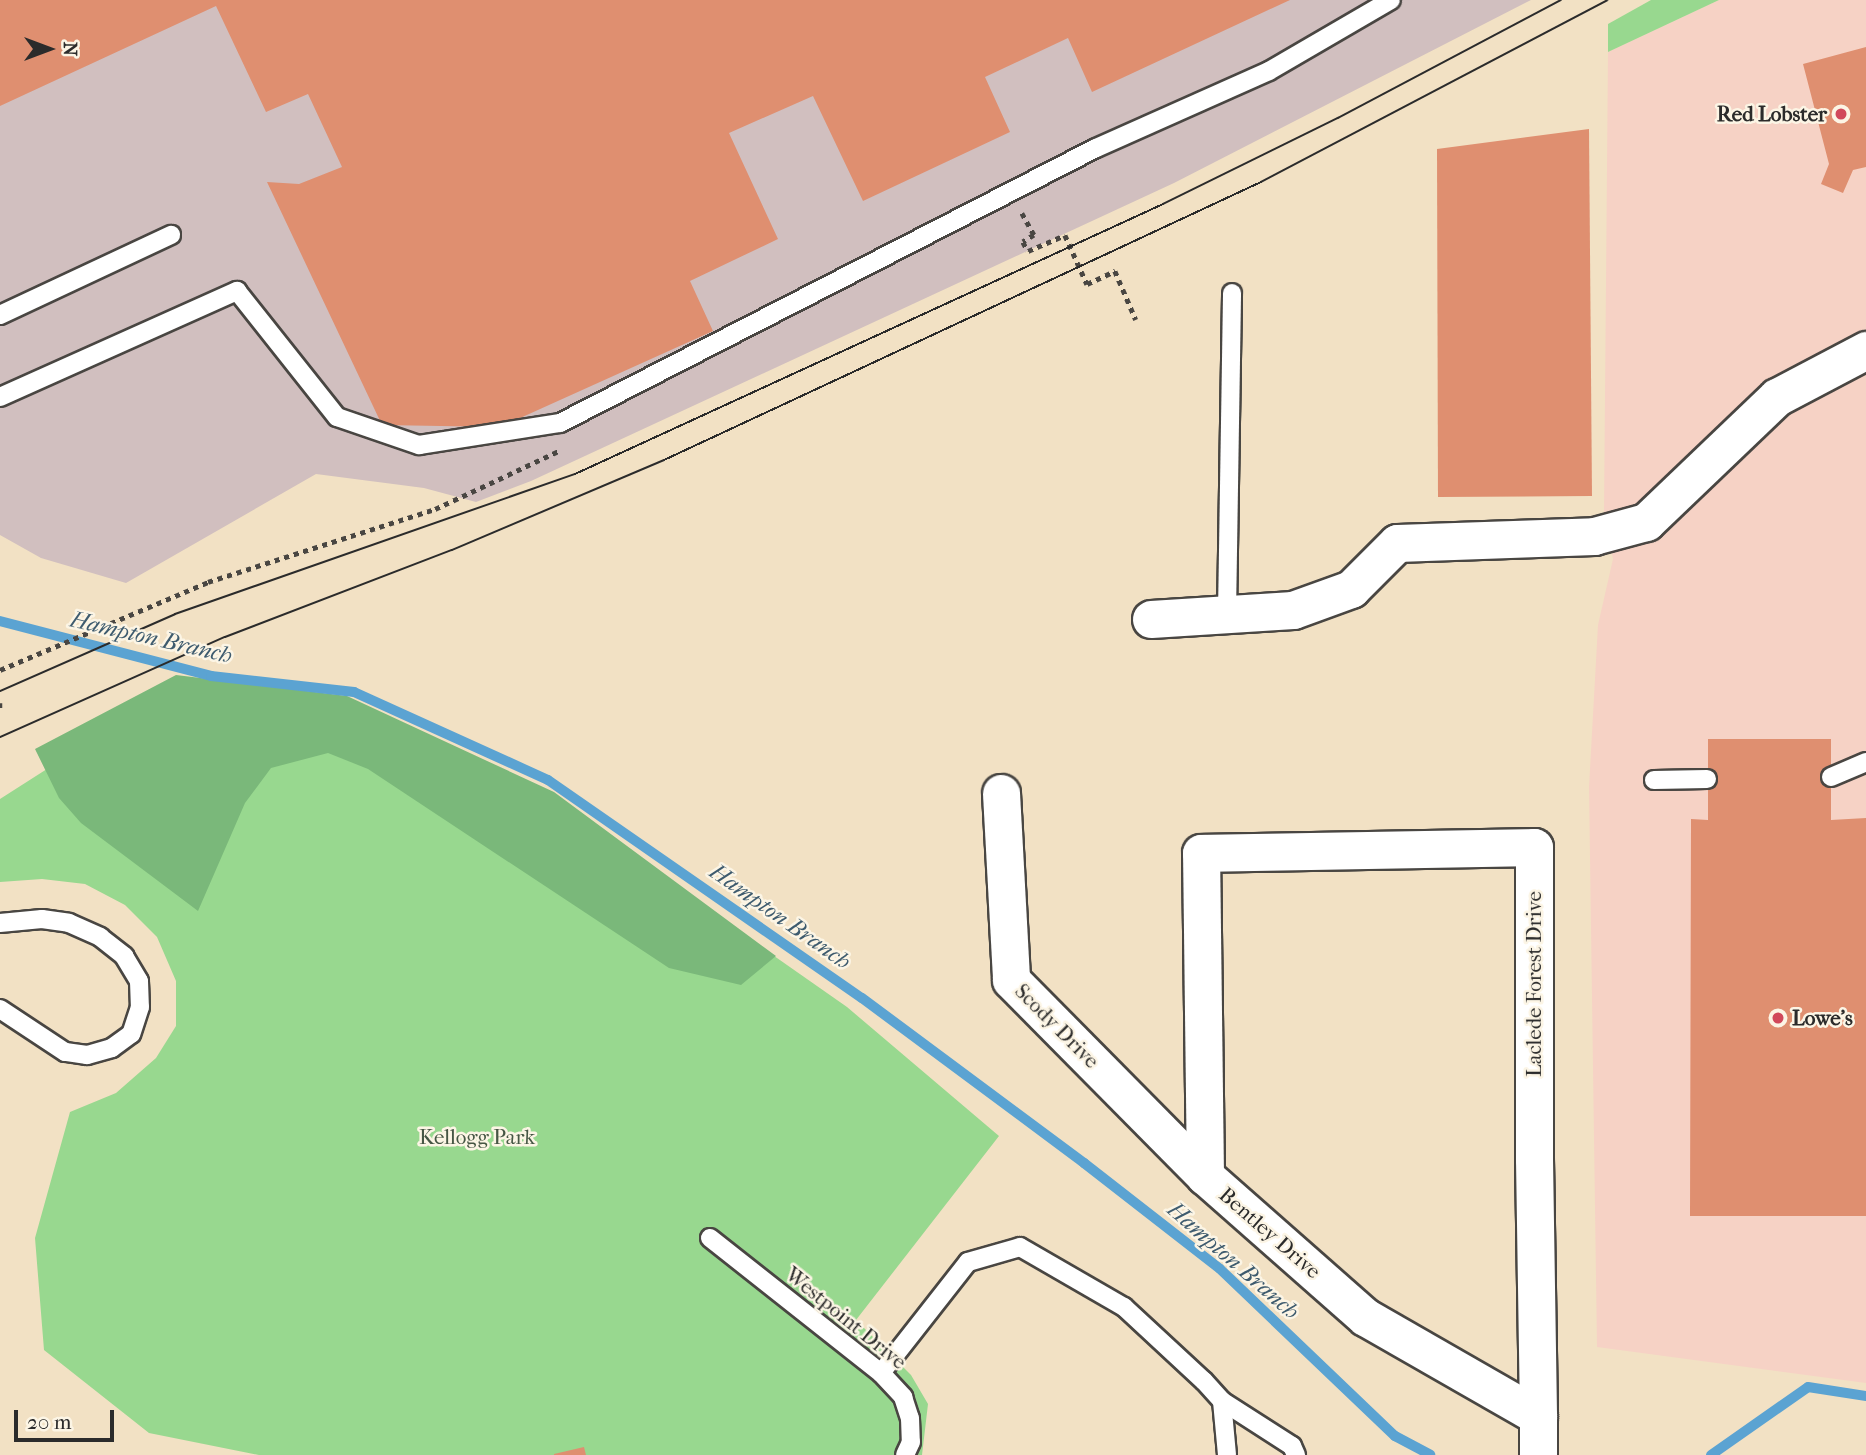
<!DOCTYPE html>
<style>
body{margin:0}
#map{position:relative;width:1866px;height:1455px;overflow:hidden;background:#f2e1c4;font-family:"IM FELL French Canon",serif}
div>[style]{position:absolute}
[style*='--x']{left:calc(var(--x)*1px);top:calc(var(--y)*1px);width:calc(var(--w)*1px);rotate:calc(var(--a)*1deg)}
.built>*{inset:0;background:#f6d2c5}
.industrial>*{inset:0;background:#d1bfbf}
.green>*{inset:0;background:#98d88f}
.forest>*{inset:0;background:#7ab87a}
.stream>*{height:10px;margin:-5px;padding:0 5px;transform-origin:5px;border-radius:5px;background:#5ba3d2}
.building>*{inset:0;background:#df8f70}
.path>*{height:4.5px;margin-top:-2.25px;transform-origin:0;background:repeating-linear-gradient(90deg,#494642 0 5px,transparent 0 10px)}
.roads{filter:drop-shadow(2px 0 #494642) drop-shadow(-2px 0 #494642) drop-shadow(0 2px #494642) drop-shadow(0 -2px #494642)}
.service>*{height:18px;margin:-9px;padding:0 9px;transform-origin:9px;border-radius:9px;background:#fff}
.minor>*{height:37px;margin:-18.5px;padding:0 18.5px;transform-origin:18.5px;border-radius:18.5px;background:#fff}
.tram>*{height:2px;margin:-1px;padding:0 1px;transform-origin:1px;border-radius:1px;background:#2b2b2b}
.dots>*{width:19px;height:19px;translate:-50% -50%;box-sizing:border-box;border:4px solid #fcf5e5;border-radius:50%}
span{translate:-50% -50%;white-space:nowrap;text-align:center;line-height:1.15;-webkit-text-stroke:5px #fcf5e5;paint-order:stroke}
.poi-label{font-size:21px;color:#2b2b2b;font-weight:700}
.right{translate:-100% -50%;text-align:right}
.left{translate:0 -50%;text-align:left}
.street-label{font-size:21px;color:#2b2b2b}
.park-label{font-size:21px;color:#465644}
.water-label{font-size:23px;color:#3e5b6e;font-style:italic}
.north{position:absolute;left:14px;top:14px;width:70px;height:70px;-webkit-text-stroke:5px #fcf5e5;paint-order:stroke;rotate:90deg;font-size:19px;font-weight:700;line-height:28px;text-align:center;color:#2b2b2b}
.north::after{content:'';display:block;margin:auto;width:24px;height:32px;background:#2b2b2b;clip-path:polygon(50% 0,100% 100%,50% 72%,0 100%)}
.scale{position:absolute;left:14px;top:1410px;width:100px;height:32px;box-sizing:border-box;border:4px solid #2b2b2b;border-top:0;padding-left:9px;font-size:21px;line-height:24px;white-space:nowrap;color:#2b2b2b;-webkit-text-stroke:5px #fcf5e5;paint-order:stroke}
</style>
<div id="map">
<div class="built">
<i style="clip-path:polygon(1719px 0,1866px 0,1866px 1383px,1597px 1347px,1589px 787px,1598px 625px,1613px 559px,1604px 512px,1608px 52px)"></i>
</div>
<div class="industrial">
<i style="clip-path:polygon(0 0,1531px 0,1174px 183px,531px 481px,476px 502px,424px 488px,316px 474px,126px 583px,41px 558px,0 535px)"></i>
</div>
<div class="green">
<i style="clip-path:polygon(1651px 0,1719px 0,1608px 52px,1608px 24px)"></i>
<i style="clip-path:polygon(180px 684px,556px 803px,847px 1007px,999px 1136px,856px 1320px,911px 1375px,928px 1404px,922px 1455px,259px 1455px,149px 1433px,44px 1350px,35px 1238px,70px 1112px,116px 1093px,156px 1058px,176px 1026px,176px 981px,157px 937px,125px 905px,85px 884px,42px 879px,0 882px,0 799px)"></i>
</div>
<div class="forest">
<i style="clip-path:polygon(176px 675px,347px 696px,554px 792px,776px 956px,741px 985px,669px 968px,368px 769px,328px 753px,271px 768px,245px 803px,198px 911px,81px 823px,59px 798px,35px 749px)"></i>
</div>
<div class="stream">
<i style="--x:0;--y:621;--w:218;--a:14.6"></i>
<i style="--x:211;--y:676;--w:144;--a:6.4"></i>
<i style="--x:354;--y:692;--w:213;--a:24.4"></i>
<i style="--x:548;--y:780;--w:382;--a:34.8"></i>
<i style="--x:862;--y:998;--w:277;--a:36.6"></i>
<i style="--x:1084;--y:1163;--w:172;--a:37.9"></i>
<i style="--x:1220;--y:1269;--w:242;--a:43.7"></i>
<i style="--x:1395;--y:1436;--w:40;--a:28"></i>
<i style="--x:1711;--y:1455;--w:118;--a:-35"></i>
<i style="--x:1808;--y:1387;--w:59;--a:8.8"></i>
</div>
<div class="building">
<i style="clip-path:polygon(0 0,1290px 0,1092px 92px,1068px 38px,985px 77px,1010px 132px,863px 201px,813px 96px,729px 133px,778px 239px,690px 281px,713px 331px,500px 427px,382px 425px,267px 182px,299px 184px,342px 167px,308px 94px,266px 112px,216px 6px,0 106px)"></i>
<i style="clip-path:polygon(1866px 47px,1866px 167px,1853px 170px,1843px 193px,1821px 184px,1829px 164px,1803px 64px)"></i>
<i style="clip-path:polygon(1589px 129px,1592px 496px,1438px 497px,1437px 149px)"></i>
<i style="clip-path:polygon(1708px 739px,1831px 739px,1831px 820px,1866px 818px,1866px 1216px,1690px 1216px,1691px 819px,1708px 820px)"></i>
<i style="clip-path:polygon(584px 1447px,586px 1455px,554px 1455px,554px 1454px)"></i>
</div>
<div class="path">
<i style="--x:1022;--y:213;--w:25;--a:61"></i>
<i style="--x:1034;--y:235;--w:13;--a:148"></i>
<i style="--x:1023;--y:242;--w:10;--a:61"></i>
<i style="--x:1028;--y:251;--w:40;--a:-23.4"></i>
<i style="--x:1065;--y:235;--w:54;--a:65.8"></i>
<i style="--x:1087;--y:284;--w:31;--a:-25"></i>
<i style="--x:1115;--y:271;--w:53;--a:66.8"></i>
<i style="--x:0;--y:670;--w:226;--a:-22.9"></i>
<i style="--x:208;--y:582;--w:238;--a:-17.8"></i>
<i style="--x:435;--y:509;--w:137;--a:-25.1"></i>
<i style="--x:0;--y:703;--w:8;--a:90"></i>
</div>
<div class="roads">
<div class="service">
<i style="--x:0;--y:315;--w:189;--a:-25.1"></i>
<i style="--x:0;--y:397;--w:260;--a:-24.1"></i>
<i style="--x:237;--y:291;--w:161;--a:51.6"></i>
<i style="--x:337;--y:417;--w:87;--a:18.9"></i>
<i style="--x:419;--y:445;--w:143;--a:-8.9"></i>
<i style="--x:560;--y:423;--w:602;--a:-27.16"></i>
<i style="--x:1096;--y:148;--w:189;--a:-24"></i>
<i style="--x:1269;--y:71;--w:141;--a:-30.2"></i>
<i style="--x:1227;--y:614;--w:321;--a:-89.1"></i>
<i style="--x:1831;--y:777;--w:38;--a:-23"></i>
<i style="--x:1654;--y:780;--w:53;--a:-1.1"></i>
<i style="--x:0;--y:923;--w:42;--a:-5.4"></i>
<i style="--x:42;--y:919;--w:27;--a:8"></i>
<i style="--x:69;--y:923;--w:34;--a:24"></i>
<i style="--x:100;--y:937;--w:31;--a:38"></i>
<i style="--x:124;--y:956;--w:29;--a:59"></i>
<i style="--x:139;--y:981;--w:26;--a:88"></i>
<i style="--x:140;--y:1007;--w:28;--a:108"></i>
<i style="--x:131;--y:1034;--w:24;--a:144"></i>
<i style="--x:112;--y:1048;--w:26;--a:164"></i>
<i style="--x:87;--y:1055;--w:22;--a:-172"></i>
<i style="--x:65;--y:1052;--w:78;--a:-146.5"></i>
<i style="--x:710;--y:1238;--w:218;--a:38.3"></i>
<i style="--x:881;--y:1373;--w:33;--a:47"></i>
<i style="--x:903;--y:1397;--w:22;--a:72"></i>
<i style="--x:910;--y:1418;--w:24;--a:88"></i>
<i style="--x:911;--y:1442;--w:14;--a:115"></i>
<i style="--x:881;--y:1373;--w:141;--a:-51.9"></i>
<i style="--x:968;--y:1262;--w:54;--a:-16.1"></i>
<i style="--x:1020;--y:1247;--w:120;--a:30"></i>
<i style="--x:1124;--y:1307;--w:109;--a:42.8"></i>
<i style="--x:1204;--y:1381;--w:27;--a:48"></i>
<i style="--x:1222;--y:1401;--w:54;--a:84.7"></i>
<i style="--x:1222;--y:1401;--w:83;--a:32.7"></i>
<i style="--x:1292;--y:1446;--w:10;--a:66"></i>
</div>
<div class="minor">
<i style="--x:1151;--y:619;--w:142;--a:-3.6"></i>
<i style="--x:1293;--y:610;--w:62;--a:-19.9"></i>
<i style="--x:1351;--y:589;--w:65;--a:-45"></i>
<i style="--x:1397;--y:543;--w:197;--a:-2"></i>
<i style="--x:1594;--y:536;--w:54;--a:-15.1"></i>
<i style="--x:1646;--y:522;--w:181;--a:-43.7"></i>
<i style="--x:1777;--y:397;--w:101;--a:-27.8"></i>
<i style="--x:1001;--y:793;--w:187;--a:86.9"></i>
<i style="--x:1011;--y:980;--w:276;--a:45.3"></i>
<i style="--x:1538;--y:1416;--w:199;--a:-150.2"></i>
<i style="--x:1365;--y:1317;--w:213;--a:-138.6"></i>
<i style="--x:1205;--y:1176;--w:323;--a:-90.7"></i>
<i style="--x:1201;--y:853;--w:333;--a:-1"></i>
<i style="--x:1534;--y:847;--w:312;--a:90"></i>
<i style="--x:1534;--y:1159;--w:257;--a:89.1"></i>
<i style="--x:1538;--y:1416;--w:39;--a:90"></i>
</div>
</div>
<div class="tram">
<i style="--x:0;--y:691;--w:191;--a:-23.7"></i>
<i style="--x:175;--y:614;--w:424;--a:-19.3"></i>
<i style="--x:575;--y:474;--w:647;--a:-24.66"></i>
<i style="--x:1163;--y:204;--w:195;--a:-26.2"></i>
<i style="--x:1338;--y:118;--w:252;--a:-27.9"></i>
<i style="--x:0;--y:737;--w:246;--a:-24"></i>
<i style="--x:225;--y:637;--w:243;--a:-21"></i>
<i style="--x:452;--y:550;--w:230;--a:-23"></i>
<i style="--x:664;--y:460;--w:659;--a:-24.97"></i>
<i style="--x:1261;--y:182;--w:391;--a:-27.7"></i>
</div>
<div class="dots">
<i style="left:1841px;top:114px;background:#d1495b"></i>
<i style="left:1778px;top:1018px;background:#d1495b"></i>
</div>
<div class="poi-label">
<span class="right" style="left:1827px;top:114px">Red Lobster</span>
<span class="left" style="left:1792px;top:1018px">Lowe's</span>
</div>
<div class="street-label">
<span style="left:1534px;top:984px;rotate:-90deg">Laclede Forest Drive</span>
<span style="left:1057px;top:1026px;rotate:45deg">Scody Drive</span>
<span style="left:1270px;top:1233px;rotate:41deg">Bentley Drive</span>
<span style="left:846px;top:1318px;rotate:39deg">Westpoint Drive</span>
</div>
<div class="park-label">
<span style="left:477px;top:1137px">Kellogg Park</span>
</div>
<div class="water-label">
<span style="left:151px;top:638px;rotate:13deg">Hampton Branch</span>
<span style="left:780px;top:917px;rotate:35deg">Hampton Branch</span>
<span style="left:1233px;top:1261px;rotate:41deg">Hampton Branch</span>
</div>
<div class="north">N</div>
<div class="scale">20 m</div>
</div>
